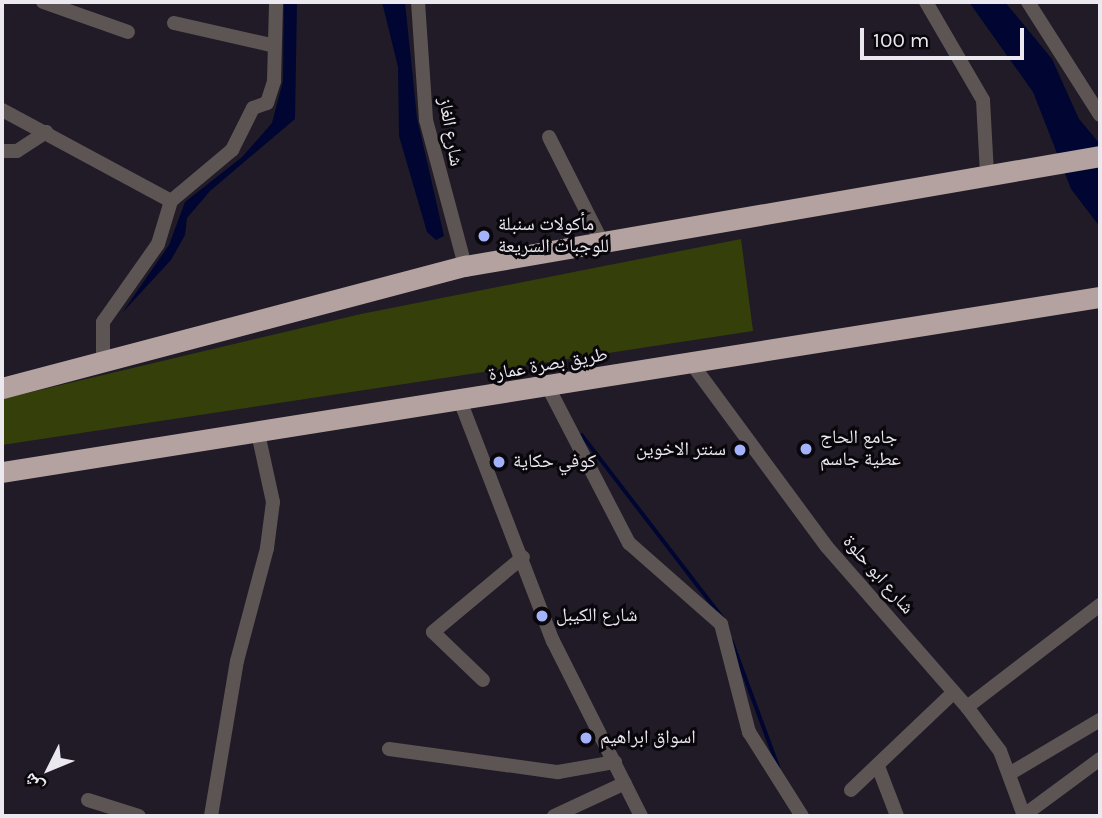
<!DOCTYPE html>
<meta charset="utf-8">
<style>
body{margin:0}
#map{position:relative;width:1102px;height:818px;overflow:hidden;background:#201b26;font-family:Karla,"Noto Naskh Arabic",sans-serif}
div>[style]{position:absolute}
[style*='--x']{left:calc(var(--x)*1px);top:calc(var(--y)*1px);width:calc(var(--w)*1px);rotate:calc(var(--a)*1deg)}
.green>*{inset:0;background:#353f0a}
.water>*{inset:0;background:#000631}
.stream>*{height:3.5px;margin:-1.75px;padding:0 1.75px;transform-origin:1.75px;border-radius:1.75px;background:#000631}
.minor>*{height:14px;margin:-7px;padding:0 7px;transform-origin:7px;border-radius:7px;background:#5c5554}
.highway>*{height:21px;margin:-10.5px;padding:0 10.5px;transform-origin:10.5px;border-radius:10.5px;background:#b4a2a1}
.dots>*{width:19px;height:19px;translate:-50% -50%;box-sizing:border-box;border:4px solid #09070b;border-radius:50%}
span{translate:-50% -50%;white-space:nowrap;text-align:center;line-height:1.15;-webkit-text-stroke:6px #09070b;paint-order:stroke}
.street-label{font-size:19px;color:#ece8f0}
.poi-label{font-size:19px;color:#ece8f0}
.left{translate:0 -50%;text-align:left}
.right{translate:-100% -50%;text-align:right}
.frame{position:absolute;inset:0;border:4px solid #ece8f0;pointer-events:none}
.north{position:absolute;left:14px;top:734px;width:70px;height:70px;-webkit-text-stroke:5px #09070b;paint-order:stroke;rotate:227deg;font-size:19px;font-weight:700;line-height:28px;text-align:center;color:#ece8f0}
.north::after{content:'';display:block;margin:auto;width:24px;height:32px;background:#ece8f0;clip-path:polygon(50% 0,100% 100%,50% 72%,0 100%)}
.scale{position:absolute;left:860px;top:28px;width:164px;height:32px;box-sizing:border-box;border:4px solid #ece8f0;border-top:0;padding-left:9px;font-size:21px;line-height:24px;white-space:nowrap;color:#ece8f0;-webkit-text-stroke:5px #09070b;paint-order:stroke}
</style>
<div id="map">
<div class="green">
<i style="clip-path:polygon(741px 239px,753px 331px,2px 445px,2px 399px,361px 314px)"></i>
</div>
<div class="water">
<i style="clip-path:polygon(284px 2px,297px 2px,295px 119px,210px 191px,187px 218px,185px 235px,171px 260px,122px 313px,169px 245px,185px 202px,242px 157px,272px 123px,283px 81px)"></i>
<i style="clip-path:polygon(382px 2px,405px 2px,417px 118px,444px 236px,436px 240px,427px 232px,399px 136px,398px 67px)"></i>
<i style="clip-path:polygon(969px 2px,1005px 2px,1052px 59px,1079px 119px,1100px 144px,1100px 227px,1071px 189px,1033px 92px)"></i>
</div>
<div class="stream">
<i style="--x:582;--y:435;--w:235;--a:52.4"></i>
<i style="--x:732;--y:641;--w:135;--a:69.7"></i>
</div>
<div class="minor">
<i style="--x:43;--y:2;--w:90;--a:19.4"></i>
<i style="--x:418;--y:2;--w:118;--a:86.1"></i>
<i style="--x:426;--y:120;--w:151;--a:75"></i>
<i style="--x:926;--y:2;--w:113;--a:59.8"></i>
<i style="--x:983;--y:100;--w:75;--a:86.9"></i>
<i style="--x:1028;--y:2;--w:134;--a:57.5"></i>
<i style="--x:174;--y:23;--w:99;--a:12.8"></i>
<i style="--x:2;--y:110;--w:192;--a:28.3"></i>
<i style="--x:549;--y:137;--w:115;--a:63.2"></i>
<i style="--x:2;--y:151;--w:15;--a:0"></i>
<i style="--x:17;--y:151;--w:35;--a:-33"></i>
<i style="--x:103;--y:360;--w:38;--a:-90"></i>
<i style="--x:103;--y:322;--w:95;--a:-54.8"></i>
<i style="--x:158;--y:244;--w:45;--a:-73.2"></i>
<i style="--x:171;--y:201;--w:80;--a:-39.9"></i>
<i style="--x:232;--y:150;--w:47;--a:-63.4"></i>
<i style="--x:253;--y:108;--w:15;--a:-20"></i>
<i style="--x:267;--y:103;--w:23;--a:-72"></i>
<i style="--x:274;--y:81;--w:79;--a:-88.5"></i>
<i style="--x:692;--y:364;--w:227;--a:53.6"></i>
<i style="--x:827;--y:547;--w:213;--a:48.8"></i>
<i style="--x:967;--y:707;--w:55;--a:53.1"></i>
<i style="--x:1000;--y:751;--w:69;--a:69.7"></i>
<i style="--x:548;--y:387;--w:176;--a:62.6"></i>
<i style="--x:629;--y:543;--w:123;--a:41.4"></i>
<i style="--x:721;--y:624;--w:112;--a:75.5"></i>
<i style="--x:749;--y:732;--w:99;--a:57.8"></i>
<i style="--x:461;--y:403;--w:255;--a:68.9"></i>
<i style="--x:553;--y:641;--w:196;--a:63.3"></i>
<i style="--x:483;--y:680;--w:69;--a:-136.2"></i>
<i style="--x:433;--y:632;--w:117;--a:-39.8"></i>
<i style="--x:967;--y:707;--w:168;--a:-37.5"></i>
<i style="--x:389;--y:749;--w:171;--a:7.8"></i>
<i style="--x:558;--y:772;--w:58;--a:-10"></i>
<i style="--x:879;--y:769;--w:50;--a:69"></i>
<i style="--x:1009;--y:774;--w:106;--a:-30.7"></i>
<i style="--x:851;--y:790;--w:142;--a:-43.6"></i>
<i style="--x:88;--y:800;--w:53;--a:17.4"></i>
<i style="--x:211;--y:816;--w:157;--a:-80.5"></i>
<i style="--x:237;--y:661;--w:117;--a:-75.1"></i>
<i style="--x:267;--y:548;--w:46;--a:-82.6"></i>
<i style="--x:273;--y:502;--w:71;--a:-102.3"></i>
<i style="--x:554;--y:816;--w:78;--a:-24.9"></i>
<i style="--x:1023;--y:816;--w:96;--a:-36.5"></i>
</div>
<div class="highway">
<i style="--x:2;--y:388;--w:479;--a:-14.8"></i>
<i style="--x:465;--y:266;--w:644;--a:-9.83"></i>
<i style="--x:2;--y:472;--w:1112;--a:-9.06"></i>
</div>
<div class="dots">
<i style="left:484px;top:236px;background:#a4b2fc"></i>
<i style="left:806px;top:449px;background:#a4b2fc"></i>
<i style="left:740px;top:450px;background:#a4b2fc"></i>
<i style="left:499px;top:462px;background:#a4b2fc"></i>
<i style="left:542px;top:616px;background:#a4b2fc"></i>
<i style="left:586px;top:738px;background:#a4b2fc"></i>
</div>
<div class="street-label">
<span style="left:450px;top:132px;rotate:80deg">شارع الغاز</span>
<span style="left:548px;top:365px;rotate:-10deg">طريق بصرة عمارة</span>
<span style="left:878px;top:575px;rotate:49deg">شارع ابو حلوة</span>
</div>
<div class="poi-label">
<span class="left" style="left:498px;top:236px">مأكولات سنبلة<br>للوجبات السريعة</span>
<span class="left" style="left:820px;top:449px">جامع الحاج<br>عطية جاسم</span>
<span class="right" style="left:726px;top:450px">سنتر الاخوين</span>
<span class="left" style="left:513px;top:462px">كوفي حكاية</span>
<span class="left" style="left:556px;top:616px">شارع الكيبل</span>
<span class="left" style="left:600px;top:738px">اسواق ابراهيم</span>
</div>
<div class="frame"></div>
<div class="north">ش</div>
<div class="scale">100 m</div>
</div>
